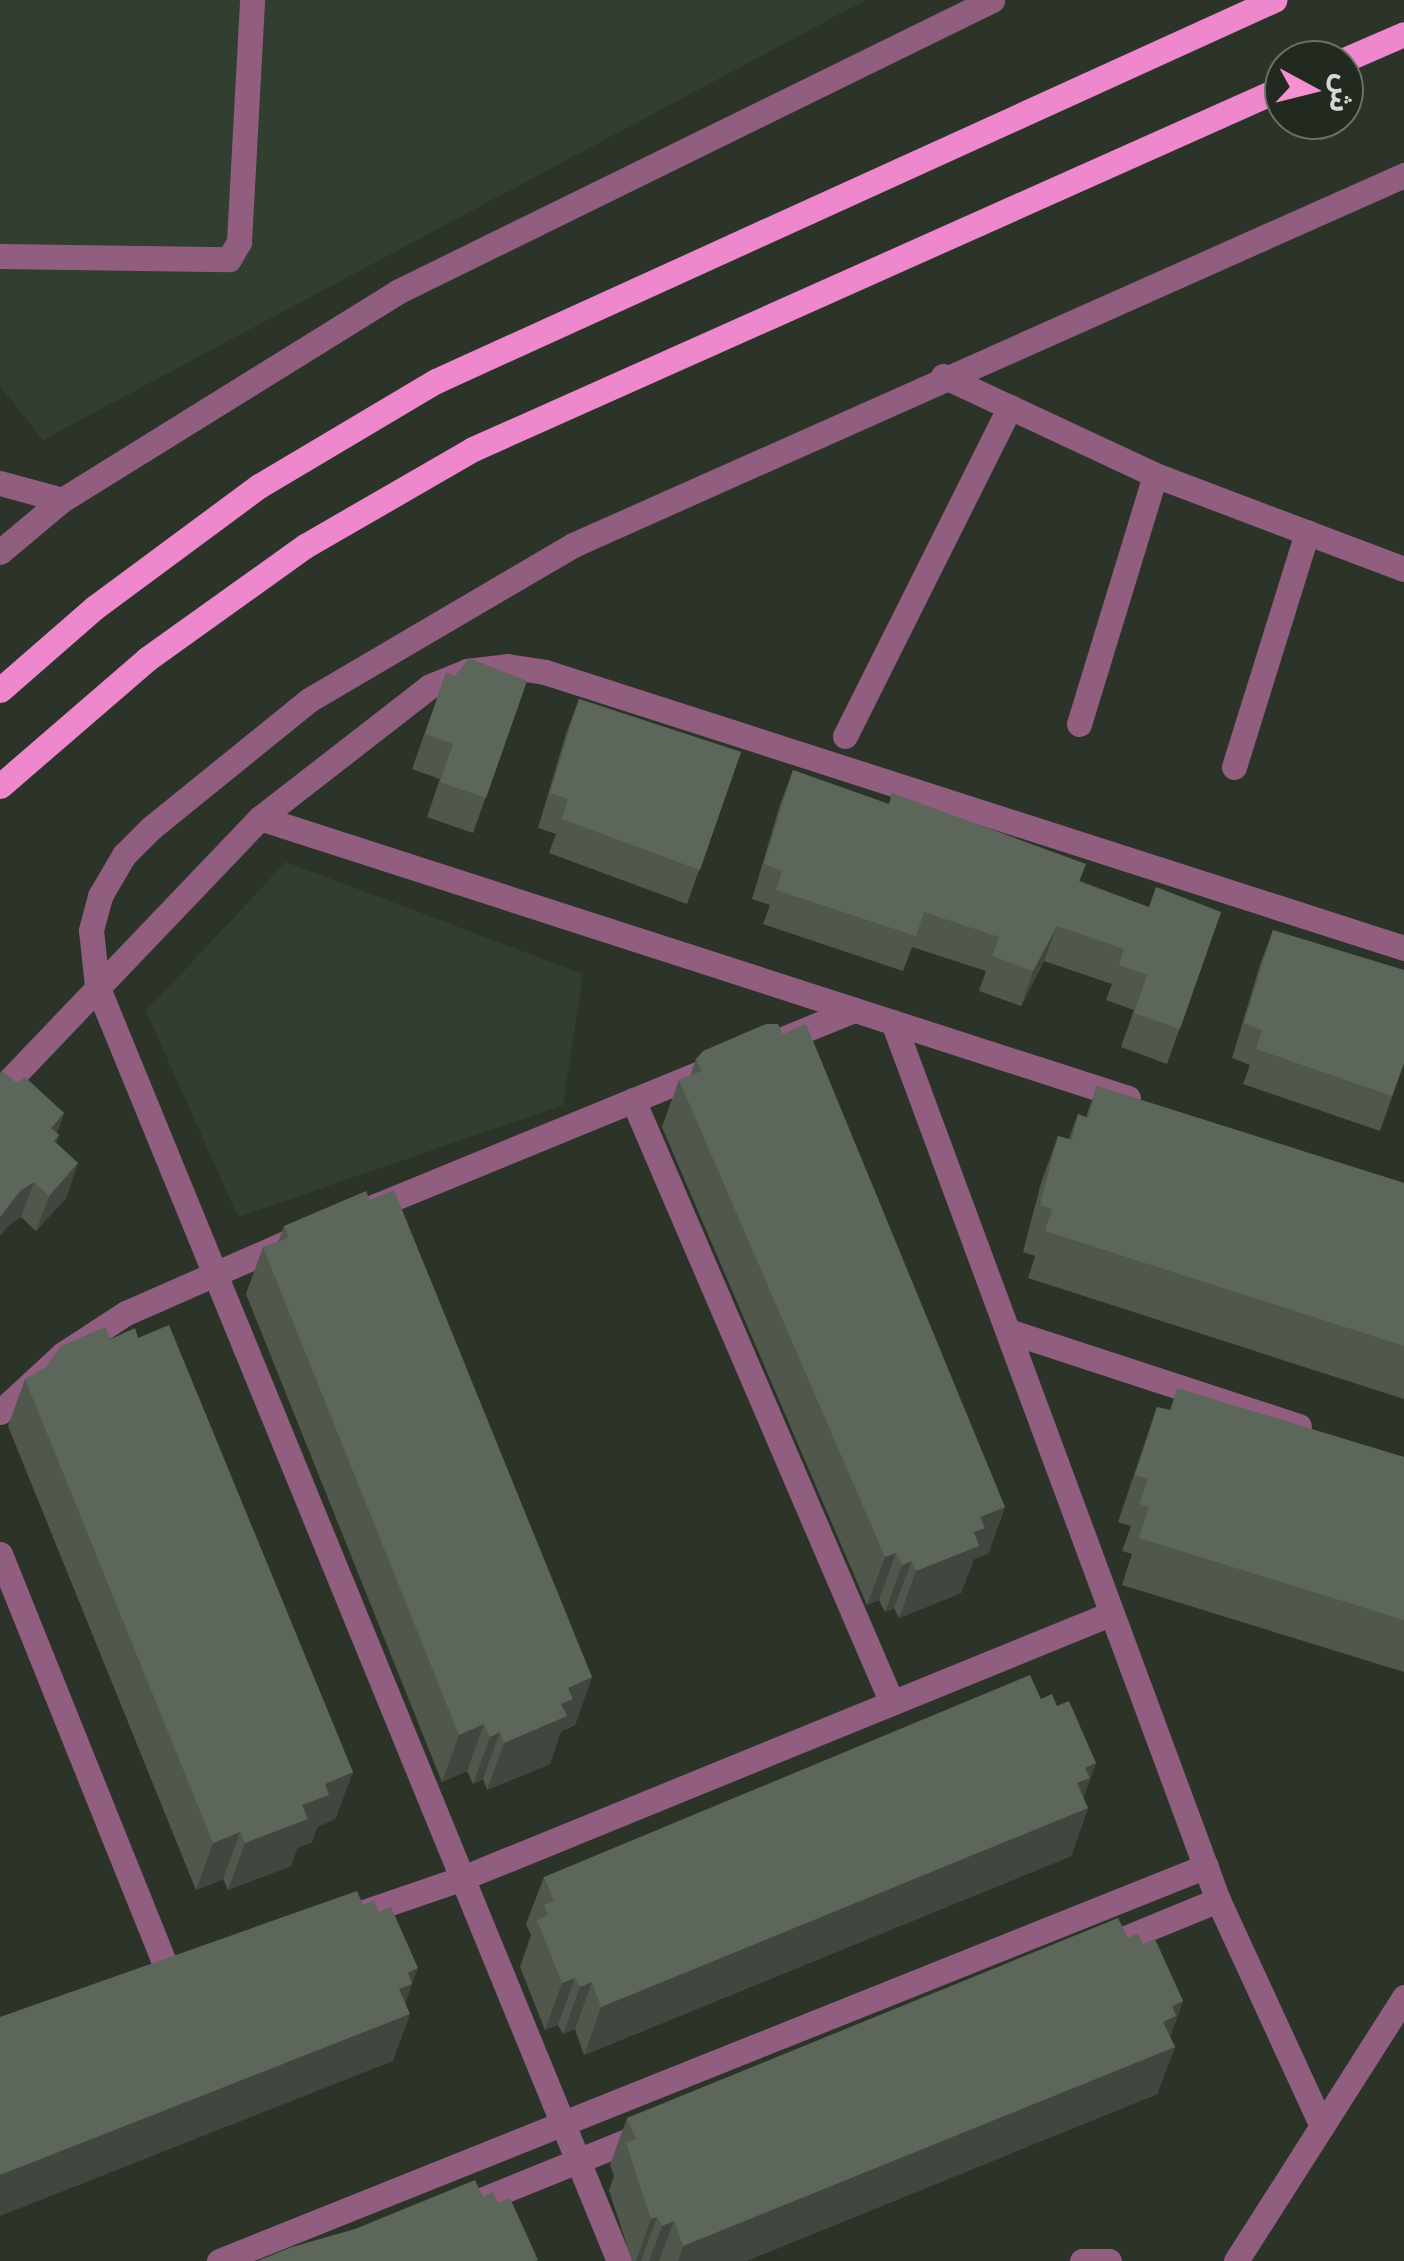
<!DOCTYPE html>
<meta charset="utf-8">
<style>
body{margin:0}
#map{position:relative;width:1404px;height:2261px;overflow:hidden;background:#2c342a;font-family:"PT Sans","Noto Sans Arabic",sans-serif}
div>[style]{position:absolute}
[style*='--x']{left:calc(var(--x)*1px);top:calc(var(--y)*1px);width:calc(var(--w)*1px);rotate:calc(var(--a)*1deg)}
.built>*{inset:0;background:#323e2f}
.minor>*{height:25px;margin:-12.5px;padding:0 12.5px;transform-origin:12.5px;border-radius:12.5px;background:#915e7f}
.major>*{height:25px;margin:-12.5px;padding:0 12.5px;transform-origin:12.5px;border-radius:12.5px;background:#ef87cd}
.wall>*{inset:0;background:#50584d}
.shaded-wall>*{inset:0;background:#41473f}
.building>*{inset:0;background:#5d665a}
span{translate:-50% -50%;white-space:nowrap;text-align:center;line-height:1.15;-webkit-text-stroke:8px #222a20;paint-order:stroke}
.north{position:absolute;left:1264px;top:40px;width:100px;height:100px;box-sizing:border-box;background:#222a20;border:2px solid #697068;border-radius:50%;rotate:97deg;font-size:28px;font-weight:700;line-height:40px;text-align:center;color:#d4d9d3}
.north::after{content:'';display:block;margin:auto;width:35px;height:45px;background:#f491d3;clip-path:polygon(50% 0,100% 100%,50% 72%,0 100%)}
</style>
<div id="map">
<div class="built">
<i style="clip-path:polygon(0 0,866px 0,43px 440px,0 386px)"></i>
<i style="clip-path:polygon(286px 862px,583px 974px,563px 1105px,238px 1217px,146px 1011px)"></i>
</div>
<div class="minor">
<i style="--x:0;--y:256;--w:229;--a:0.8"></i>
<i style="--x:229;--y:259;--w:20;--a:-60"></i>
<i style="--x:239;--y:242;--w:242;--a:-86.9"></i>
<i style="--x:943;--y:376;--w:234;--a:25"></i>
<i style="--x:1155;--y:475;--w:266;--a:20.7"></i>
<i style="--x:0;--y:483;--w:64;--a:15.3"></i>
<i style="--x:0;--y:552;--w:81;--a:-40"></i>
<i style="--x:62;--y:500;--w:394;--a:-31.8"></i>
<i style="--x:397;--y:292;--w:663;--a:-26.14"></i>
<i style="--x:1079;--y:724;--w:260;--a:-73"></i>
<i style="--x:845;--y:736;--w:368;--a:-63.4"></i>
<i style="--x:1234;--y:767;--w:246;--a:-72.7"></i>
<i style="--x:260;--y:818;--w:912;--a:17.88"></i>
<i style="--x:893;--y:1022;--w:936;--a:69.69"></i>
<i style="--x:1218;--y:1900;--w:249;--a:65.3"></i>
<i style="--x:780;--y:1040;--w:80;--a:-22.1"></i>
<i style="--x:0;--y:1090;--w:376;--a:-46.3"></i>
<i style="--x:260;--y:818;--w:215;--a:-37.8"></i>
<i style="--x:430;--y:686;--w:40;--a:-22"></i>
<i style="--x:467;--y:671;--w:40;--a:-7.1"></i>
<i style="--x:507;--y:666;--w:38;--a:9"></i>
<i style="--x:545;--y:672;--w:902;--a:17.81"></i>
<i style="--x:633;--y:1100;--w:656;--a:66.76"></i>
<i style="--x:368;--y:1209;--w:371;--a:-22.3"></i>
<i style="--x:1008;--y:1331;--w:306;--a:18.1"></i>
<i style="--x:0;--y:1412;--w:86;--a:-42.6"></i>
<i style="--x:63;--y:1354;--w:75;--a:-33.1"></i>
<i style="--x:126;--y:1313;--w:179;--a:-23.7"></i>
<i style="--x:0;--y:1554;--w:458;--a:68.1"></i>
<i style="--x:349;--y:1917;--w:117;--a:-18.9"></i>
<i style="--x:460;--y:1879;--w:702;--a:-22.18"></i>
<i style="--x:1096;--y:1950;--w:132;--a:-22.3"></i>
<i style="--x:466;--y:2206;--w:195;--a:-22"></i>
<i style="--x:219;--y:2261;--w:1063;--a:-21.81"></i>
<i style="--x:619;--y:2261;--w:1378;--a:-112.26"></i>
<i style="--x:97;--y:986;--w:56;--a:-96.1"></i>
<i style="--x:91;--y:930;--w:35;--a:-75"></i>
<i style="--x:100;--y:896;--w:48;--a:-59.7"></i>
<i style="--x:124;--y:855;--w:38;--a:-45"></i>
<i style="--x:151;--y:828;--w:203;--a:-39"></i>
<i style="--x:309;--y:700;--w:306;--a:-30.4"></i>
<i style="--x:573;--y:545;--w:910;--a:-24"></i>
<i style="--x:1082;--y:2261;--w:27;--a:0"></i>
<i style="--x:1236;--y:2261;--w:313;--a:-57.5"></i>
</div>
<div class="major">
<i style="--x:1344;--y:60;--w:65;--a:-23.4"></i>
<i style="--x:0;--y:690;--w:125;--a:-41.1"></i>
<i style="--x:94;--y:608;--w:205;--a:-36.5"></i>
<i style="--x:259;--y:486;--w:206;--a:-30.7"></i>
<i style="--x:436;--y:381;--w:921;--a:-24.45"></i>
<i style="--x:0;--y:786;--w:194;--a:-40.8"></i>
<i style="--x:147;--y:659;--w:194;--a:-35.6"></i>
<i style="--x:305;--y:546;--w:194;--a:-30"></i>
<i style="--x:473;--y:449;--w:888;--a:-24.05"></i>
</div>
<div class="wall">
<i style="clip-path:polygon(446px 673px,455px 676px,527px 681px,473px 833px,427px 817px,440px 779px,412px 769px)"></i>
<i style="clip-path:polygon(579px 699px,741px 752px,687px 904px,549px 853px,556px 834px,538px 828px,566px 734px)"></i>
<i style="clip-path:polygon(793px 770px,1148px 907px,1221px 912px,1167px 1064px,1121px 1047px,1134px 1010px,1106px 1000px,1112px 984px,1044px 961px,1021px 1006px,979px 991px,986px 971px,912px 947px,903px 971px,763px 924px,770px 905px,752px 899px,780px 805px)"></i>
<i style="clip-path:polygon(1273px 930px,1404px 1063px,1380px 1131px,1243px 1084px,1250px 1065px,1232px 1058px,1260px 965px)"></i>
<i style="clip-path:polygon(696px 1059px,1005px 1507px,988px 1554px,974px 1559px,961px 1593px,899px 1618px,894px 1608px,885px 1612px,879px 1600px,867px 1605px,662px 1127px,679px 1080px,690px 1076px)"></i>
<i style="clip-path:polygon(0 1073px,64px 1113px,57px 1133px,59px 1135px,56px 1143px,78px 1163px,66px 1198px,36px 1231px,21px 1217px,8px 1226px,0 1236px)"></i>
<i style="clip-path:polygon(1097px 1086px,1404px 1183px,1404px 1399px,1028px 1278px,1035px 1256px,1023px 1252px,1041px 1183px,1058px 1136px,1069px 1139px,1078px 1114px,1086px 1117px)"></i>
<i style="clip-path:polygon(284px 1226px,592px 1677px,575px 1725px,561px 1731px,550px 1764px,487px 1790px,483px 1779px,473px 1784px,467px 1771px,442px 1782px,246px 1294px,263px 1247px,278px 1242px)"></i>
<i style="clip-path:polygon(138px 1338px,353px 1772px,335px 1819px,317px 1827px,312px 1842px,297px 1848px,291px 1866px,228px 1890px,223px 1879px,196px 1890px,8px 1426px,25px 1379px,111px 1339px)"></i>
<i style="clip-path:polygon(1157px 1407px,1404px 1457px,1404px 1672px,1122px 1585px,1132px 1554px,1122px 1551px,1131px 1526px,1118px 1522px)"></i>
<i style="clip-path:polygon(1041px 1699px,1057px 1706px,1096px 1763px,1083px 1798px,1088px 1808px,1071px 1856px,584px 2055px,575px 2029px,563px 2034px,558px 2025px,545px 2030px,520px 1967px,531px 1935px,526px 1924px,544px 1877px)"></i>
<i style="clip-path:polygon(1128px 1938px,1143px 1944px,1183px 2001px,1170px 2037px,1175px 2047px,1157px 2094px,746px 2261px,632px 2261px,609px 2190px,614px 2176px,610px 2165px,627px 2118px)"></i>
</div>
<div class="shaded-wall">
<i style="clip-path:polygon(1057px 926px,1044px 961px,1021px 1006px,1033px 971px)"></i>
<i style="clip-path:polygon(64px 1113px,54px 1141px,59px 1135px,46px 1170px,51px 1128px)"></i>
<i style="clip-path:polygon(78px 1163px,66px 1198px,36px 1231px,49px 1196px)"></i>
<i style="clip-path:polygon(34px 1182px,21px 1217px,8px 1226px,0 1236px,0 1217px,20px 1191px)"></i>
<i style="clip-path:polygon(1005px 1507px,988px 1554px,974px 1559px,961px 1593px,899px 1618px,916px 1571px,980px 1517px)"></i>
<i style="clip-path:polygon(896px 1553px,879px 1600px,867px 1605px,885px 1557px)"></i>
<i style="clip-path:polygon(912px 1561px,894px 1608px,885px 1612px,902px 1565px)"></i>
<i style="clip-path:polygon(592px 1677px,575px 1725px,561px 1731px,550px 1764px,487px 1790px,504px 1743px,568px 1688px)"></i>
<i style="clip-path:polygon(484px 1724px,467px 1771px,442px 1782px,459px 1735px)"></i>
<i style="clip-path:polygon(500px 1732px,483px 1779px,473px 1784px,490px 1737px)"></i>
<i style="clip-path:polygon(1096px 1763px,1079px 1810px,1088px 1808px,1071px 1856px,584px 2055px,601px 2007px,1077px 1783px,1085px 1768px)"></i>
<i style="clip-path:polygon(353px 1772px,335px 1819px,317px 1827px,312px 1842px,297px 1848px,291px 1866px,228px 1890px,245px 1843px,302px 1805px,325px 1784px)"></i>
<i style="clip-path:polygon(240px 1832px,223px 1879px,196px 1890px,213px 1843px)"></i>
<i style="clip-path:polygon(418px 1968px,400px 2018px,410px 2014px,393px 2061px,0 2216px,0 2175px,399px 1989px,408px 1973px)"></i>
<i style="clip-path:polygon(575px 1978px,558px 2025px,545px 2030px,562px 1983px)"></i>
<i style="clip-path:polygon(592px 1982px,575px 2029px,563px 2034px,580px 1987px)"></i>
<i style="clip-path:polygon(1183px 2001px,1166px 2048px,1175px 2047px,1157px 2094px,746px 2261px,678px 2261px,683px 2246px,1163px 2022px,1172px 2006px)"></i>
<i style="clip-path:polygon(657px 2217px,641px 2261px,636px 2261px,651px 2219px)"></i>
<i style="clip-path:polygon(674px 2221px,659px 2261px,649px 2261px,662px 2226px)"></i>
</div>
<div class="building">
<i style="clip-path:polygon(469px 658px,527px 681px,486px 798px,440px 782px,453px 744px,425px 734px,446px 673px,455px 676px)"></i>
<i style="clip-path:polygon(579px 699px,741px 752px,700px 870px,562px 819px,568px 799px,550px 793px)"></i>
<i style="clip-path:polygon(793px 770px,889px 804px,892px 793px,1086px 864px,1079px 882px,1149px 907px,1156px 887px,1221px 912px,1180px 1029px,1134px 1013px,1147px 975px,1119px 965px,1124px 949px,1057px 926px,1033px 971px,992px 956px,999px 937px,924px 912px,916px 936px,776px 890px,782px 871px,764px 864px)"></i>
<i style="clip-path:polygon(1273px 930px,1404px 970px,1404px 1063px,1392px 1096px,1256px 1049px,1262px 1030px,1244px 1023px)"></i>
<i style="clip-path:polygon(766px 1024px,778px 1024px,783px 1034px,806px 1024px,1005px 1507px,980px 1517px,985px 1528px,974px 1532px,979px 1546px,916px 1571px,912px 1561px,902px 1565px,896px 1553px,885px 1557px,679px 1080px,702px 1071px,696px 1059px,703px 1051px)"></i>
<i style="clip-path:polygon(2px 1071px,17px 1083px,25px 1077px,64px 1113px,51px 1128px,59px 1135px,54px 1141px,78px 1163px,49px 1196px,34px 1182px,20px 1191px,0 1217px,0 1073px)"></i>
<i style="clip-path:polygon(1097px 1086px,1404px 1183px,1404px 1346px,1045px 1231px,1052px 1209px,1040px 1205px,1058px 1136px,1072px 1140px,1078px 1114px,1088px 1118px)"></i>
<i style="clip-path:polygon(394px 1190px,592px 1677px,568px 1688px,573px 1699px,561px 1704px,567px 1716px,504px 1743px,500px 1732px,490px 1737px,484px 1724px,459px 1735px,263px 1247px,289px 1238px,284px 1226px,366px 1191px,370px 1200px)"></i>
<i style="clip-path:polygon(169px 1325px,353px 1772px,325px 1784px,329px 1795px,302px 1805px,308px 1819px,245px 1843px,240px 1832px,213px 1843px,25px 1379px,46px 1367px,61px 1346px,105px 1327px,111px 1339px,135px 1328px,138px 1338px)"></i>
<i style="clip-path:polygon(1177px 1388px,1404px 1457px,1404px 1620px,1139px 1538px,1149px 1507px,1139px 1504px,1148px 1479px,1135px 1475px,1157px 1407px,1170px 1411px)"></i>
<i style="clip-path:polygon(1030px 1675px,1041px 1699px,1052px 1694px,1057px 1706px,1069px 1701px,1096px 1763px,1085px 1768px,1090px 1778px,1077px 1783px,1088px 1808px,601px 2007px,592px 1982px,580px 1987px,575px 1978px,562px 1983px,537px 1920px,548px 1915px,544px 1905px,554px 1901px,544px 1877px)"></i>
<i style="clip-path:polygon(357px 1891px,363px 1905px,374px 1900px,379px 1912px,391px 1907px,418px 1968px,408px 1973px,412px 1984px,399px 1989px,410px 2014px,0 2175px,0 2017px)"></i>
<i style="clip-path:polygon(1118px 1918px,1128px 1938px,1138px 1933px,1143px 1944px,1155px 1939px,1183px 2001px,1172px 2006px,1176px 2016px,1163px 2022px,1175px 2047px,683px 2246px,674px 2221px,662px 2226px,657px 2217px,651px 2219px,626px 2143px,636px 2139px,627px 2118px)"></i>
<i style="clip-path:polygon(475px 2180px,483px 2197px,493px 2191px,498px 2203px,510px 2198px,538px 2260px,535px 2261px,257px 2261px,292px 2247px,355px 2229px)"></i>
</div>
<div class="north">ش</div>
</div>
